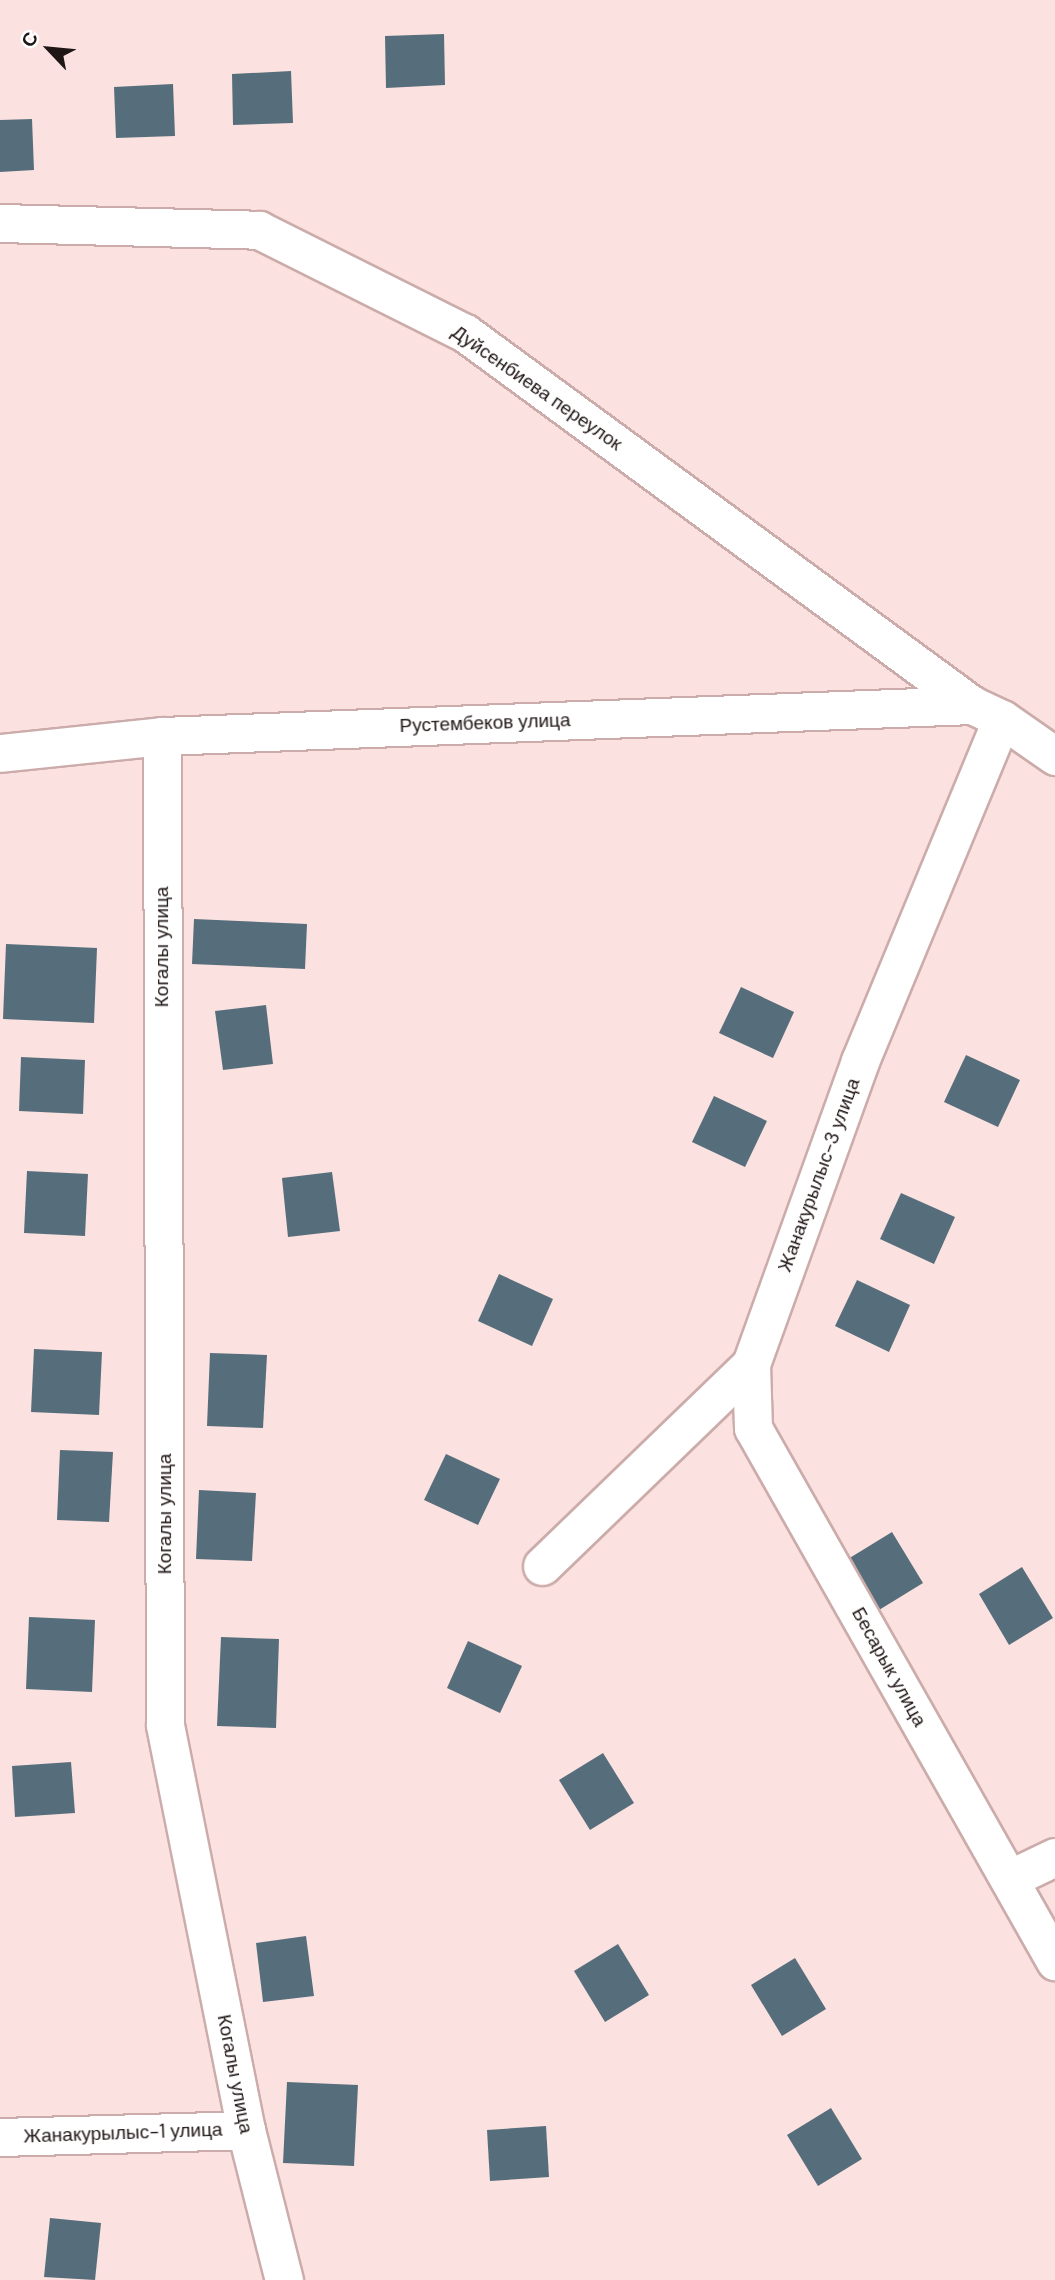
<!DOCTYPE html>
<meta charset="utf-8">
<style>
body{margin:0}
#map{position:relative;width:1055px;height:2280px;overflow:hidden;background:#fbe1df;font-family:"DM Sans",sans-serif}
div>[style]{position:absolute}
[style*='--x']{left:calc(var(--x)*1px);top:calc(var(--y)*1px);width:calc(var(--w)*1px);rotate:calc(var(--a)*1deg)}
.building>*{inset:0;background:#566e7c}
.roads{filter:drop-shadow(2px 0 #cbacaa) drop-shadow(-2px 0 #cbacaa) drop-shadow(0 2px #cbacaa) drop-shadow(0 -2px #cbacaa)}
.minor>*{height:37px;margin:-18.5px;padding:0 18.5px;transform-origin:18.5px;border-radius:18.5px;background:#fff}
span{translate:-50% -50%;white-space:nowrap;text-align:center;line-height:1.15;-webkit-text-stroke:6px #fff;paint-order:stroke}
.street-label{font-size:19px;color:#211616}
.north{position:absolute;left:14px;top:14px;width:70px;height:70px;-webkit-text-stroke:5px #fff;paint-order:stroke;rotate:296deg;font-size:19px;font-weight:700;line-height:28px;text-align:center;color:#211616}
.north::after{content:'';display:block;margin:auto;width:24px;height:32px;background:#211616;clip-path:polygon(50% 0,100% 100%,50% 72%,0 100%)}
</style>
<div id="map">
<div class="building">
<i style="clip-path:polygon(444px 34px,445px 85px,386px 88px,385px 36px)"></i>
<i style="clip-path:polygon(291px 71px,293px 123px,233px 125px,232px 74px)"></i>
<i style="clip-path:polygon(173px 84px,175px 136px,116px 138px,114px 87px)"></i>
<i style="clip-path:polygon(32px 119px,34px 170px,0 172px,0 120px)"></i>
<i style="clip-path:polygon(194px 919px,307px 924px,305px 969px,192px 964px)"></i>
<i style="clip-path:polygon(6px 944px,97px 948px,94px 1023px,3px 1019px)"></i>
<i style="clip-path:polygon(741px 987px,794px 1012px,773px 1058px,719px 1033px)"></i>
<i style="clip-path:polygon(266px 1005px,273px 1064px,223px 1070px,215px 1011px)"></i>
<i style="clip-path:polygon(966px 1055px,1020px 1080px,998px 1127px,944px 1102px)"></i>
<i style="clip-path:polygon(21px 1057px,85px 1060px,83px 1114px,19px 1111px)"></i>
<i style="clip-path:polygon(714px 1096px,767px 1121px,745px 1167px,692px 1142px)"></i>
<i style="clip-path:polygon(27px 1171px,88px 1174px,85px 1236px,24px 1233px)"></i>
<i style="clip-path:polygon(332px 1172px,340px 1231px,288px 1237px,282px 1178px)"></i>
<i style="clip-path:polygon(901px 1193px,955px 1217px,934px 1264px,880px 1239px)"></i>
<i style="clip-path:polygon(499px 1274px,553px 1299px,532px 1346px,478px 1321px)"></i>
<i style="clip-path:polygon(857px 1280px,910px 1305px,889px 1352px,835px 1326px)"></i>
<i style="clip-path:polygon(34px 1349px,102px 1352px,99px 1415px,31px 1412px)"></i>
<i style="clip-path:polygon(210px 1353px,267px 1355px,263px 1428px,207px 1426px)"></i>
<i style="clip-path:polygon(60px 1450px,113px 1452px,109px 1522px,57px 1520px)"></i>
<i style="clip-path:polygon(446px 1454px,500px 1479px,478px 1525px,424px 1500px)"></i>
<i style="clip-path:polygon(199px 1490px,256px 1493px,252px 1561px,196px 1559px)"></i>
<i style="clip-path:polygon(892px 1532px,923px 1583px,879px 1610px,848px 1559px)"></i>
<i style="clip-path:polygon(1022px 1567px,1053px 1618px,1009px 1645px,979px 1594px)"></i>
<i style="clip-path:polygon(29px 1617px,95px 1620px,92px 1692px,26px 1689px)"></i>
<i style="clip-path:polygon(221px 1637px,279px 1639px,276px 1728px,217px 1726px)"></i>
<i style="clip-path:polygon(468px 1641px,522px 1666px,500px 1713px,447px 1688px)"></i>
<i style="clip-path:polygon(603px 1753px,634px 1803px,590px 1830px,559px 1780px)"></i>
<i style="clip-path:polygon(71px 1762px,75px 1813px,15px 1817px,12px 1766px)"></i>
<i style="clip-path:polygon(306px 1936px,314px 1996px,263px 2002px,256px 1943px)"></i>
<i style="clip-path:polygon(618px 1944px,649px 1995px,605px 2022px,574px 1971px)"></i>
<i style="clip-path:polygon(795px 1958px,826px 2009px,782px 2036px,751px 1985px)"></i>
<i style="clip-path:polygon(287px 2082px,358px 2085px,354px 2166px,283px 2163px)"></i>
<i style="clip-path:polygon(831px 2108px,862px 2159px,818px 2186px,787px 2135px)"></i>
<i style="clip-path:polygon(546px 2126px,549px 2177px,490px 2181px,487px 2130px)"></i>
<i style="clip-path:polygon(50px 2218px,101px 2223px,95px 2280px,44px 2277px)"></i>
</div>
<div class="roads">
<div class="minor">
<i style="--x:0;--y:223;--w:259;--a:1.5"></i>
<i style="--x:259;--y:230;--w:230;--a:26.6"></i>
<i style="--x:465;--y:333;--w:629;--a:36.27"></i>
<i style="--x:972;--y:705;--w:33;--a:25"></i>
<i style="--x:1002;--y:719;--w:65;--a:34.9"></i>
<i style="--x:162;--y:736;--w:989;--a:89.83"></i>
<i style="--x:165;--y:1725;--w:413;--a:78.7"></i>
<i style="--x:246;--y:2130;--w:155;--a:75.8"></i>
<i style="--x:0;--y:753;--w:163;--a:-6"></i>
<i style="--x:162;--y:736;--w:811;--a:-2.19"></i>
<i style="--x:751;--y:1364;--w:64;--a:88.2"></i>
<i style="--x:753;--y:1428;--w:613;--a:60.46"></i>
<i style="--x:542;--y:1566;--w:291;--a:-44"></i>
<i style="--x:751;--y:1364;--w:322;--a:-70.2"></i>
<i style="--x:860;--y:1061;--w:370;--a:-67.5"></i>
<i style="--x:1009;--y:1879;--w:51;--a:-25.6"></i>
<i style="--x:0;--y:2137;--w:246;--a:-1.6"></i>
</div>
</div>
<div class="street-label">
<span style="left:537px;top:388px;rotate:35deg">Дуйсенбиева переулок</span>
<span style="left:485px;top:723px;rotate:-2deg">Рустембеков улица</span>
<span style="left:162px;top:947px;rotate:-90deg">Когалы улица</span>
<span style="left:819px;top:1175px;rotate:-70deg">Жанакурылыс-3 улица</span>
<span style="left:165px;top:1514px;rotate:-90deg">Когалы улица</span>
<span style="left:889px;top:1667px;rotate:61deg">Бесарык улица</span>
<span style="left:235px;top:2074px;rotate:79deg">Когалы улица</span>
<span style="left:123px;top:2133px;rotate:-2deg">Жанакурылыс-1 улица</span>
</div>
<div class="north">С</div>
</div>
